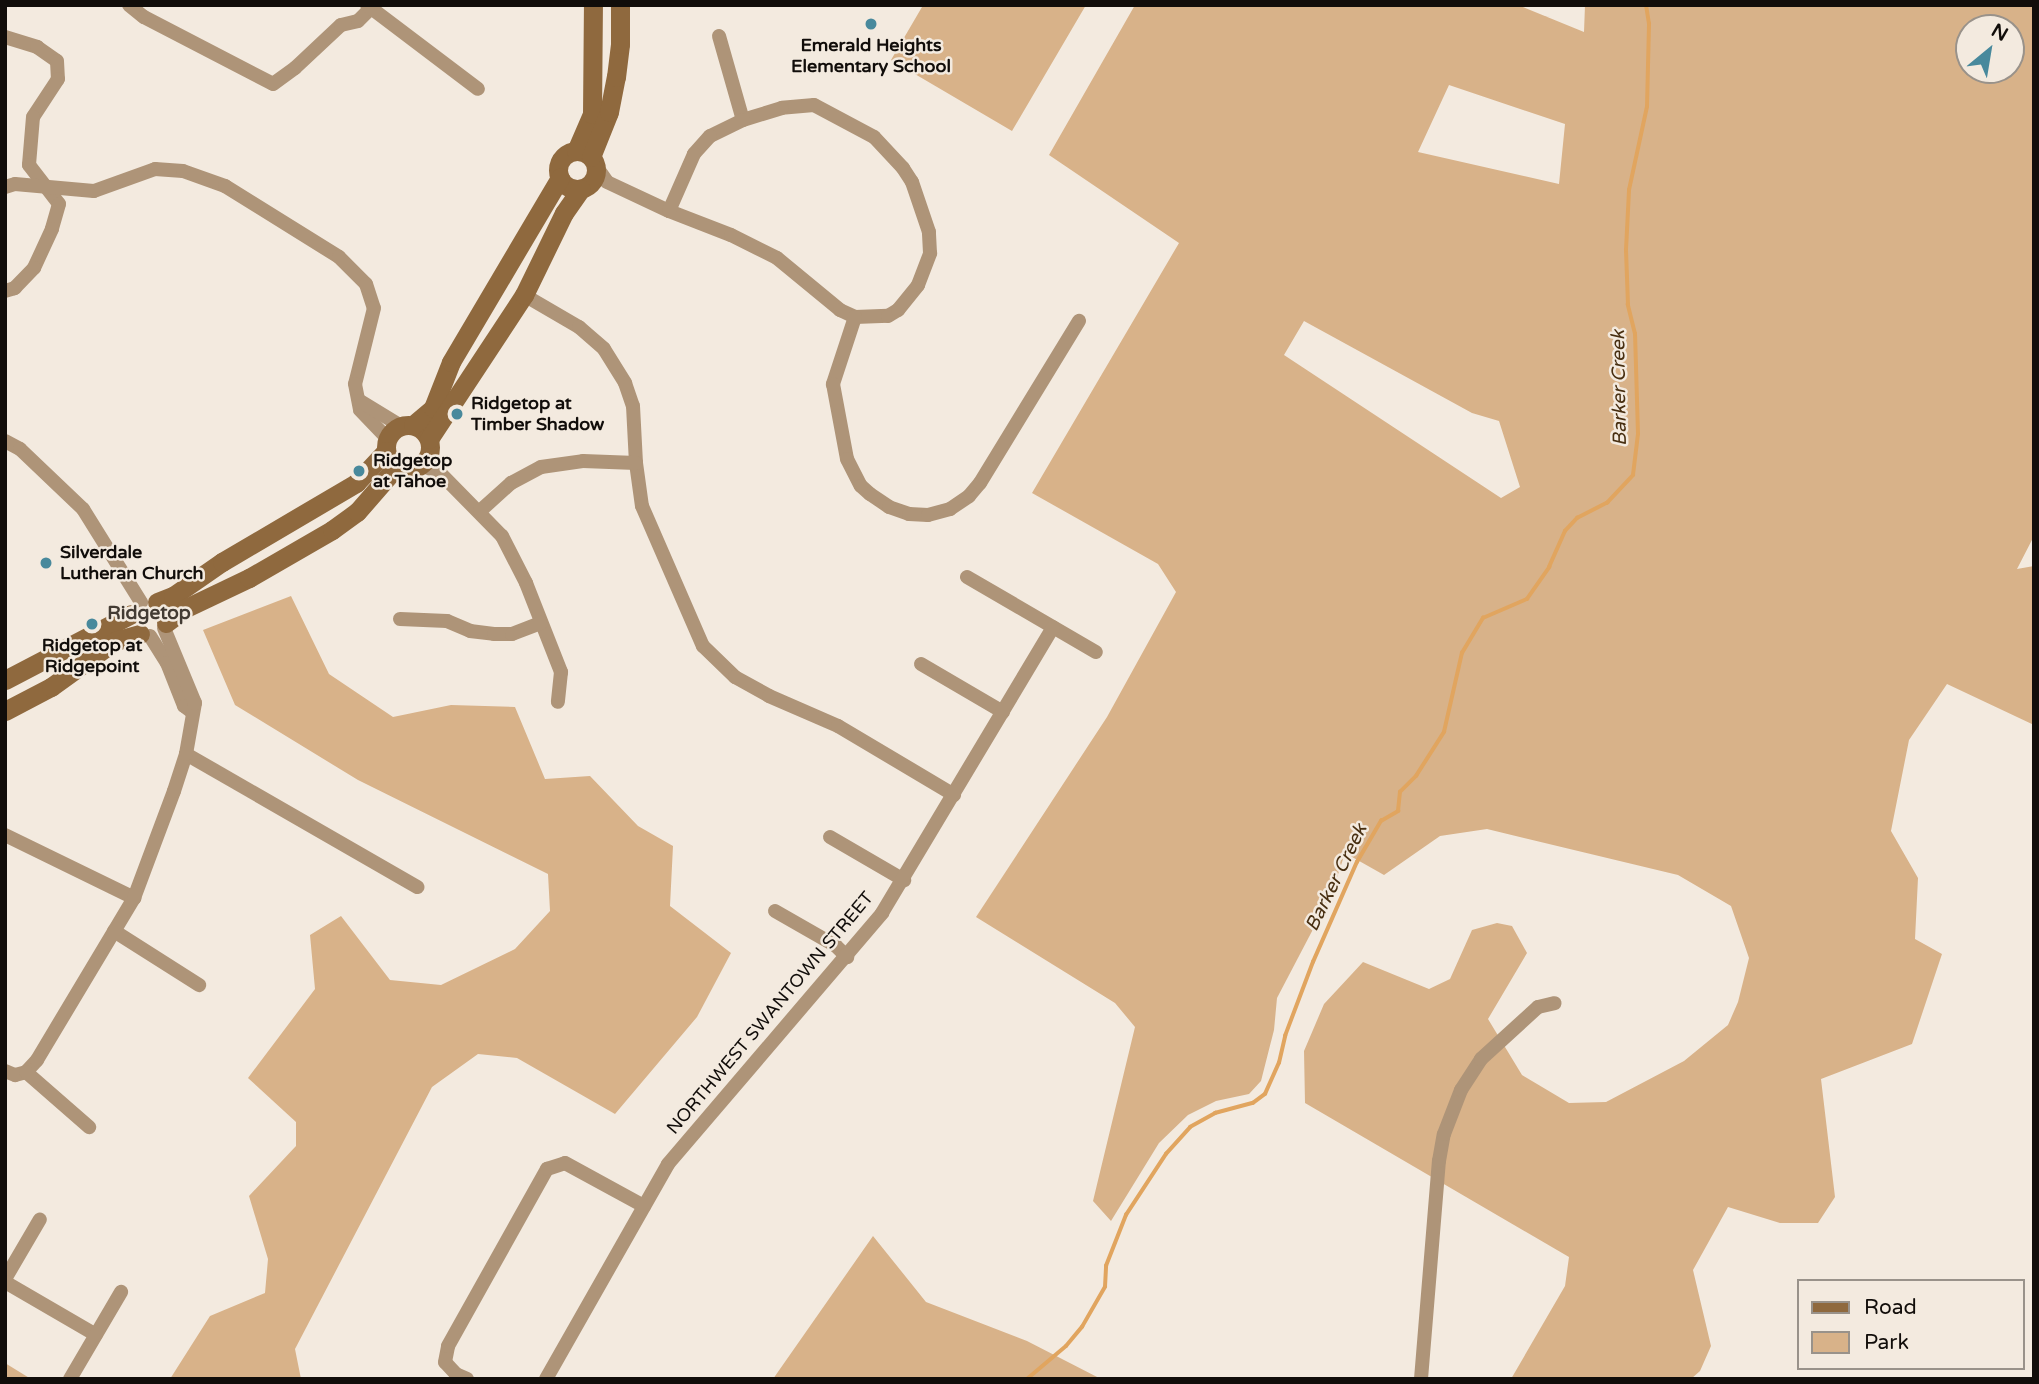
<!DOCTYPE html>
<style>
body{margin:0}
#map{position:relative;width:2039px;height:1384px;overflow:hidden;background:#f3eadf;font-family:"Varela Round",sans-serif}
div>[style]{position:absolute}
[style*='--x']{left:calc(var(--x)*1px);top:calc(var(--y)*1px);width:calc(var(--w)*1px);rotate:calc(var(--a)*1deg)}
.green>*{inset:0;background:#d8b289}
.stream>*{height:3.5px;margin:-1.75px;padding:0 1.75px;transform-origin:1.75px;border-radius:1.75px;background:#e1a55f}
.street>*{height:14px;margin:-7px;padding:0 7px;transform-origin:7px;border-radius:7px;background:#ae9478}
.secondary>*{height:19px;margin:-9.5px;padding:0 9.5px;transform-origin:9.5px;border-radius:9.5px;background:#8f693e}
.secondary>.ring{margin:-9.5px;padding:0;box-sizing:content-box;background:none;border:19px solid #8f693e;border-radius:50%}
.dots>*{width:19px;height:19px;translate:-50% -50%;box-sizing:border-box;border:4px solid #f3eadf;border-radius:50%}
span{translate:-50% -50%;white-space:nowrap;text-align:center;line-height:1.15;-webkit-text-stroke:5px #f3eadf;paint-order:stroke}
.poi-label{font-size:18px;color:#110d0a;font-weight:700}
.left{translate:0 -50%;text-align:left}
.street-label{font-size:18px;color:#110d0a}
.water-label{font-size:19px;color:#482f11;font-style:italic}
.neighbourhood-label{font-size:19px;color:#433b33;font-weight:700}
.frame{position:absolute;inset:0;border:7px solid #110d0a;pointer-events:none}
.legend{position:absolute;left:1797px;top:1279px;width:228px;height:91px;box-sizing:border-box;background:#f3eadf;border:2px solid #99928a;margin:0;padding:9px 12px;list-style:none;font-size:21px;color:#110d0a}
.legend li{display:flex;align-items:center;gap:14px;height:35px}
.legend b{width:35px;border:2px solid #99928a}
.north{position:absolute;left:1955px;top:14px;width:70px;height:70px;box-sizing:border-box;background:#f3eadf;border:2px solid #99928a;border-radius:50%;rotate:30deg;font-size:19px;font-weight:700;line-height:28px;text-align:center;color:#110d0a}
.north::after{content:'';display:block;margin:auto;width:24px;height:32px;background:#48899c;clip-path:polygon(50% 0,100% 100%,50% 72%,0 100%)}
</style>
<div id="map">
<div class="green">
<i style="clip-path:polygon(919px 5px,922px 6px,1086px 5px,1012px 131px,891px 60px,922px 7px)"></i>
<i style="clip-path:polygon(evenodd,1135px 5px,1518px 5px,1584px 32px,1585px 5px,2034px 5px,2034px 536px,2017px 569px,2034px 566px,2034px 725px,1947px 684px,1909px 740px,1891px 831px,1918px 878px,1915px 939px,1942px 954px,1912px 1044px,1821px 1079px,1835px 1197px,1818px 1223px,1780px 1223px,1728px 1207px,1693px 1270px,1711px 1346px,1700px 1371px,1691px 1379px,1511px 1379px,1565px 1286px,1569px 1257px,1305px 1103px,1304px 1051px,1324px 1004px,1363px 962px,1429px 989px,1450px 979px,1472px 930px,1497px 923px,1512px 926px,1527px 953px,1488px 1019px,1522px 1075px,1569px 1103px,1606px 1102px,1684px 1061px,1728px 1025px,1738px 1002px,1749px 958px,1731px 906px,1678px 875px,1487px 829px,1440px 836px,1384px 875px,1345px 853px,1332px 893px,1277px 998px,1274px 1030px,1261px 1081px,1249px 1094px,1216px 1101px,1188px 1115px,1159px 1143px,1111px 1221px,1093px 1201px,1135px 1027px,1115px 1003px,976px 917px,1107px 717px,1176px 592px,1158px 564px,1032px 493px,1179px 243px,1049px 155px,1135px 5px,1969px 28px,2011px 28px,2011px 70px,1969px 70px,1969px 28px,1135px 5px,1449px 85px,1565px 124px,1559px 184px,1418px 152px,1449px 85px,1135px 5px,1304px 321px,1472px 413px,1499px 421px,1520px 487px,1501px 498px,1284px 355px,1304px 321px)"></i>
<i style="clip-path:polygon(291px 596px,329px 674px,393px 717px,451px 705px,515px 707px,545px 779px,590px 776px,638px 826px,673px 846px,670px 906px,731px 953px,697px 1017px,615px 1114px,517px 1058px,478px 1054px,432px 1087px,295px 1349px,301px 1379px,170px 1379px,210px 1316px,265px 1293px,268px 1259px,249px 1196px,296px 1146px,296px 1122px,248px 1078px,315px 989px,310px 935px,341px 916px,390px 980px,441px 985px,515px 949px,550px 911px,548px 874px,358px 780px,235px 705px,203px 630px)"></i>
<i style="clip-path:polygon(873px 1236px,926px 1302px,1027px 1341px,1101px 1379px,773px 1379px)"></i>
<i style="clip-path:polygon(5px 1363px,31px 1379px,5px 1379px)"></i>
</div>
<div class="stream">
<i style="--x:1027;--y:1379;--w:51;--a:-40.2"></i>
<i style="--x:1066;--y:1346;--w:25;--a:-50"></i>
<i style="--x:1082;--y:1327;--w:46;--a:-60.1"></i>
<i style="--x:1105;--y:1287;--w:21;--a:-87"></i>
<i style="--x:1106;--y:1266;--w:55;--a:-68.6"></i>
<i style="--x:1126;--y:1215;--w:73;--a:-56.7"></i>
<i style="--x:1166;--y:1154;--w:36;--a:-48"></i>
<i style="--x:1190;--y:1127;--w:29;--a:-29"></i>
<i style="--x:1215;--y:1113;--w:39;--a:-15"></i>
<i style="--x:1253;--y:1103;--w:15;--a:-37"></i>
<i style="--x:1265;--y:1094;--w:34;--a:-66"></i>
<i style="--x:1279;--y:1063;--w:28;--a:-77"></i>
<i style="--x:1285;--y:1036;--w:79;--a:-69.3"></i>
<i style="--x:1313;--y:962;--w:109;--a:-66.3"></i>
<i style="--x:1357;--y:862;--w:48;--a:-59.7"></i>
<i style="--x:1381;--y:821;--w:20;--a:-30"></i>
<i style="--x:1398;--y:811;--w:19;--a:-84"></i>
<i style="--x:1400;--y:792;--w:23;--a:-45"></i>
<i style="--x:1416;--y:776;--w:52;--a:-57.5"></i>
<i style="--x:1444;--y:732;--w:81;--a:-77.2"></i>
<i style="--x:1462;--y:653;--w:41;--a:-59"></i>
<i style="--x:1483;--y:618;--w:48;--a:-23.4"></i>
<i style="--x:1527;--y:599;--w:39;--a:-55"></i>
<i style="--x:1549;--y:567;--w:39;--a:-66"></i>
<i style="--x:1565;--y:531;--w:18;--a:-47"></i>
<i style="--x:1577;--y:518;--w:34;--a:-27"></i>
<i style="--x:1607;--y:503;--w:38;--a:-47"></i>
<i style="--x:1633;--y:475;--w:41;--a:-83"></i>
<i style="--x:1638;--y:434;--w:100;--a:-91.7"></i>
<i style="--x:1635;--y:334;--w:30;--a:-104"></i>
<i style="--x:1628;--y:305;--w:55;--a:-92.1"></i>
<i style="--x:1626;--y:250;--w:60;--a:-87.1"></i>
<i style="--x:1629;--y:190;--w:85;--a:-77.8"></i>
<i style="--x:1647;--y:107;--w:83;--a:-88.6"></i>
<i style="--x:1649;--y:24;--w:19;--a:-99"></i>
</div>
<div class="street">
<i style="--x:129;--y:5;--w:19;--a:39"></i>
<i style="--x:144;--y:17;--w:145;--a:27.4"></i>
<i style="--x:273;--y:84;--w:27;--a:-36"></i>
<i style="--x:295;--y:68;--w:63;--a:-43.1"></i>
<i style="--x:341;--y:25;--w:17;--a:-13"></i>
<i style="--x:358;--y:21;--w:17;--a:-45"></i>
<i style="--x:367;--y:5;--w:139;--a:37.1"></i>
<i style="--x:719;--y:36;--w:87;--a:74.1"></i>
<i style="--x:5;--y:37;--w:34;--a:17"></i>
<i style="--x:37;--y:47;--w:24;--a:35"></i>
<i style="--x:57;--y:61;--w:18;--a:87"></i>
<i style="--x:58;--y:79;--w:45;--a:123.3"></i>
<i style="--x:33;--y:117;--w:48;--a:94.8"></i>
<i style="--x:29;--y:165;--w:49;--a:52.4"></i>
<i style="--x:59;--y:204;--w:26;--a:106"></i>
<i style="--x:52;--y:229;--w:43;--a:114.8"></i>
<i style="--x:34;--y:268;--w:28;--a:134"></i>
<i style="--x:15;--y:288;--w:10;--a:163"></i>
<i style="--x:596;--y:166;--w:19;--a:55"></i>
<i style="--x:607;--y:182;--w:68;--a:25.1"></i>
<i style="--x:669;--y:211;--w:66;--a:21.2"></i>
<i style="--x:731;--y:235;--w:51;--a:26.6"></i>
<i style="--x:777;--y:258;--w:82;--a:39.5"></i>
<i style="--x:840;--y:310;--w:17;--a:25"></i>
<i style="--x:855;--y:317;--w:33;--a:-2"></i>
<i style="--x:888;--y:316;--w:12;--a:-31"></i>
<i style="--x:898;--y:310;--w:32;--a:-51"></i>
<i style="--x:918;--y:285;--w:34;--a:-69"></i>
<i style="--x:930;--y:253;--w:21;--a:-93"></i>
<i style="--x:929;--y:232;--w:53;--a:-108.8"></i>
<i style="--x:912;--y:182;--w:17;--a:-123"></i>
<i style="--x:903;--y:168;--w:42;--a:-133.1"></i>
<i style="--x:874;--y:137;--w:68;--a:-151.9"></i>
<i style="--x:814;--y:105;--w:32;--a:175"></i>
<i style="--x:782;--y:108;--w:41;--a:162.9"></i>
<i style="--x:743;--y:120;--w:37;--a:154"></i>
<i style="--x:710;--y:136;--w:24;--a:132"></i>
<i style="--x:694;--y:154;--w:62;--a:113.7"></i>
<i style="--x:5;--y:187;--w:10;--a:-17"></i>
<i style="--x:15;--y:184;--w:79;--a:5.1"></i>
<i style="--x:94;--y:191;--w:65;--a:-19.8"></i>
<i style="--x:155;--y:169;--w:28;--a:4"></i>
<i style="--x:183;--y:171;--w:45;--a:19.7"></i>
<i style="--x:225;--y:186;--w:134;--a:31.9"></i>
<i style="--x:339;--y:257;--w:38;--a:45"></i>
<i style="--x:366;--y:284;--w:25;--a:72"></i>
<i style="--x:374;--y:308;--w:78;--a:104"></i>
<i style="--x:355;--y:384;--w:26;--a:79"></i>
<i style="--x:360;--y:410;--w:40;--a:46"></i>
<i style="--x:524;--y:295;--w:64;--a:30.2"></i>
<i style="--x:579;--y:327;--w:33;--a:41"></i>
<i style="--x:604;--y:349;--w:40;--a:58"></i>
<i style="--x:625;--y:383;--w:24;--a:71"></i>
<i style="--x:633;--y:406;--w:57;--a:87"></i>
<i style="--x:636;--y:463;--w:43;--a:82.1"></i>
<i style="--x:642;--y:506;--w:153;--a:66.5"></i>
<i style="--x:703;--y:646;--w:45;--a:44.1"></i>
<i style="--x:735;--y:677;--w:39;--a:29"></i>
<i style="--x:769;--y:696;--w:75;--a:23.5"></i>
<i style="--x:838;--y:726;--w:135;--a:30.7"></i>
<i style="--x:855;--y:317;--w:71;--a:108.2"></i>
<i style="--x:833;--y:384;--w:76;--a:79.4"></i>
<i style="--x:847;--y:459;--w:30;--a:63"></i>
<i style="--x:861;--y:486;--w:12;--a:42"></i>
<i style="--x:870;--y:494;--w:23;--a:34"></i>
<i style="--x:889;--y:507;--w:21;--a:19"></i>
<i style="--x:909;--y:514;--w:19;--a:3"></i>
<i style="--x:928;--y:515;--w:23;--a:-15"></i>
<i style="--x:950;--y:509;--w:23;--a:-34"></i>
<i style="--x:969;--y:496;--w:17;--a:-50"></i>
<i style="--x:980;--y:483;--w:190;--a:-58.6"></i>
<i style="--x:360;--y:401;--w:48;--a:31.4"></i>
<i style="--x:5;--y:441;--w:17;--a:28"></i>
<i style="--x:20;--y:449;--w:87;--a:43.6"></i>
<i style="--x:83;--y:509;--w:110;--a:58.1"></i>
<i style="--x:422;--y:465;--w:21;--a:25"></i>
<i style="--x:441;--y:474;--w:87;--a:45.5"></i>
<i style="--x:502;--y:536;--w:53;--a:62.9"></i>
<i style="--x:526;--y:583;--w:96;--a:68.5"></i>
<i style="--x:561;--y:672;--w:30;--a:96"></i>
<i style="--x:480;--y:511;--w:42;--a:-42.1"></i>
<i style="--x:511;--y:483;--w:34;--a:-28"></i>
<i style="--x:541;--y:467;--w:42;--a:-8.1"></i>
<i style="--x:583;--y:461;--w:53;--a:2.2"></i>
<i style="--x:967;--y:577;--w:149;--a:30.2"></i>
<i style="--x:400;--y:619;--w:47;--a:2.4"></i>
<i style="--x:447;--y:621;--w:25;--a:23"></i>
<i style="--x:470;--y:631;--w:24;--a:7"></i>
<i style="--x:494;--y:634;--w:18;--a:0"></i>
<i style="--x:512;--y:634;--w:31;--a:-21"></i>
<i style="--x:150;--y:636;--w:32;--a:58"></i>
<i style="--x:167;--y:663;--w:46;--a:68.4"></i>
<i style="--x:184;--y:706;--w:10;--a:37"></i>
<i style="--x:921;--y:664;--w:95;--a:30.3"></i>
<i style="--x:186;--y:754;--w:267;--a:29.9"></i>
<i style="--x:5;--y:835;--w:144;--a:26"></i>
<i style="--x:830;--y:837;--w:86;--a:30.2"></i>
<i style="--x:775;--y:911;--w:70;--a:29.8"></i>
<i style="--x:836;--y:946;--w:16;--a:45"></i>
<i style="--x:114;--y:931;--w:101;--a:32.4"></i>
<i style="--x:5;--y:1071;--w:11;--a:22"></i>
<i style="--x:15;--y:1075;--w:11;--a:-15"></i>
<i style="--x:26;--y:1072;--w:16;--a:-47"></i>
<i style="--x:37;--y:1060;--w:189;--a:-59.1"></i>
<i style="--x:134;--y:898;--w:114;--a:-69.5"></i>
<i style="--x:174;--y:791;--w:39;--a:-72"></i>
<i style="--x:186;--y:754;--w:52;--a:-80"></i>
<i style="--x:195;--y:703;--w:81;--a:-112.5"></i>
<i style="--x:26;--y:1072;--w:84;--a:41.1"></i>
<i style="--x:5;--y:1279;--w:69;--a:-59.7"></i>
<i style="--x:5;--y:1282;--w:105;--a:30.2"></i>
<i style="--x:70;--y:1379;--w:101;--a:-59.6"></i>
<i style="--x:467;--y:1379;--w:12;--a:-156"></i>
<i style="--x:456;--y:1374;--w:16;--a:-133"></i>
<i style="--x:445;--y:1362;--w:16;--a:-79"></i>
<i style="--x:448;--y:1346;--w:203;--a:-60.8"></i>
<i style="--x:547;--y:1169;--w:19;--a:-18"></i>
<i style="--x:565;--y:1163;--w:90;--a:28.6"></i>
<i style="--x:546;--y:1379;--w:247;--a:-60.4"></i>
<i style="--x:668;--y:1164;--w:330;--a:-49.5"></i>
<i style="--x:882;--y:913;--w:333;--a:-59.1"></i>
<i style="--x:1421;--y:1379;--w:219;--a:-85.3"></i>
<i style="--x:1439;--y:1161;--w:27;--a:-80"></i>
<i style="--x:1444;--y:1134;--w:47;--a:-68.9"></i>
<i style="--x:1461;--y:1090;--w:37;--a:-57"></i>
<i style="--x:1481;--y:1059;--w:77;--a:-42.4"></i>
<i style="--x:1538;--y:1007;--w:17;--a:-13"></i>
</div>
<div class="secondary">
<i class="ring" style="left:558px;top:151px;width:19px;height:19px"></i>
<i style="--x:576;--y:151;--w:40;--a:-66.6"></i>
<i style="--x:592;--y:114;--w:109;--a:-89.5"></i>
<i style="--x:591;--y:157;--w:48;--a:-68.2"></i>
<i style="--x:609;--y:112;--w:36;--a:-79"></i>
<i style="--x:616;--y:77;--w:33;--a:-83"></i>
<i style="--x:620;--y:44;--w:39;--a:-90"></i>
<i class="ring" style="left:386px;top:425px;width:25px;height:25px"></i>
<i style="--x:413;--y:425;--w:26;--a:-40"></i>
<i style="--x:433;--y:408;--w:49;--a:-68.6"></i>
<i style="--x:451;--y:362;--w:214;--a:-59.4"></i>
<i style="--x:429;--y:439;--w:173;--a:-56.6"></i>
<i style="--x:524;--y:295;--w:91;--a:-64"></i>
<i style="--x:564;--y:213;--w:29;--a:-55"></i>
<i style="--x:157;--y:602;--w:17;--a:-21"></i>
<i style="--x:173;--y:596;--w:60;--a:-34.8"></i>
<i style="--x:222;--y:562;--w:156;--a:-30.5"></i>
<i style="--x:356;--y:483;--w:44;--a:-46.8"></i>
<i style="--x:166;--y:623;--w:25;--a:-37"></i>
<i style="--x:186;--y:608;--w:70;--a:-25.5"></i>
<i style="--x:249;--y:578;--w:96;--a:-30"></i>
<i style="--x:332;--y:530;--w:31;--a:-36"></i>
<i style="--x:357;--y:512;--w:52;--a:-48.9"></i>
<i style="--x:391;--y:473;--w:12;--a:-20"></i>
<i style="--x:5;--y:680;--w:142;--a:-27.6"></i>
<i style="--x:5;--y:711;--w:52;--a:-27.6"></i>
<i style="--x:51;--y:687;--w:79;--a:-35.7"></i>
<i style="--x:115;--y:641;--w:26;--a:-16"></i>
</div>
<div class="dots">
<i style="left:871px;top:24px;background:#48899c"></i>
<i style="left:457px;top:414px;background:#48899c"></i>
<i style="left:359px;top:471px;background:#48899c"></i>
<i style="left:46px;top:563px;background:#48899c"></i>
<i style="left:92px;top:624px;background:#48899c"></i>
</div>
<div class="poi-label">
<span style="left:871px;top:56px">Emerald Heights<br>Elementary School</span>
<span class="left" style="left:471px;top:414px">Ridgetop at<br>Timber Shadow</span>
<span class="left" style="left:373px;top:471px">Ridgetop<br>at Tahoe</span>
<span class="left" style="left:60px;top:563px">Silverdale<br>Lutheran Church</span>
<span style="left:92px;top:656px">Ridgetop at<br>Ridgepoint</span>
</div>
<div class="street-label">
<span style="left:770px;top:1013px;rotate:-50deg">NORTHWEST SWANTOWN STREET</span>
</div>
<div class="water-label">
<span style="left:1620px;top:388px;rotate:-91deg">Barker Creek</span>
<span style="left:1337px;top:878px;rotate:-64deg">Barker Creek</span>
</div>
<div class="neighbourhood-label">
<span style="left:149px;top:614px">Ridgetop</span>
</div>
<div class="frame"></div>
<ul class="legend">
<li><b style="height:9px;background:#8f693e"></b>Road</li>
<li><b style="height:19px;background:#d8b289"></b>Park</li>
</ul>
<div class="north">N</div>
</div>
